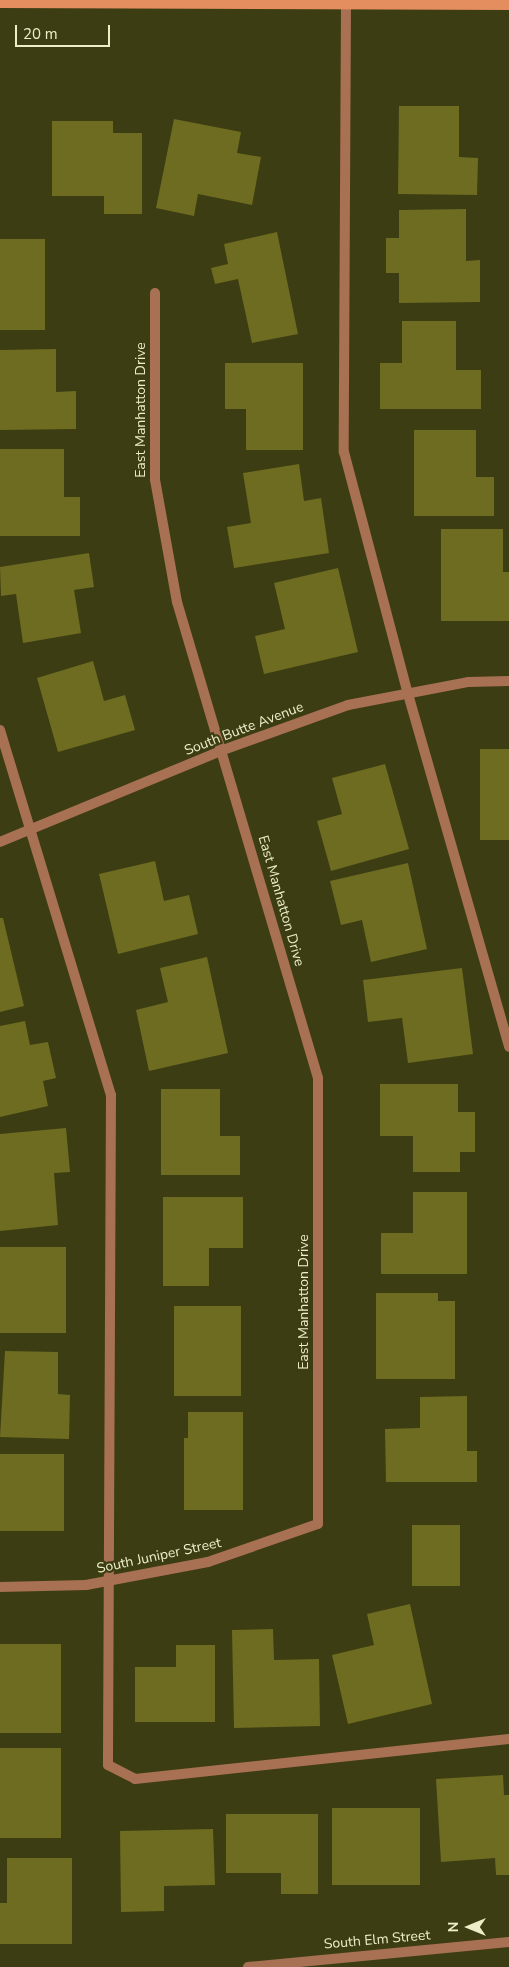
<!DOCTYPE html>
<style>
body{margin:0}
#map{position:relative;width:509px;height:1967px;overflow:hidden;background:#3d3d13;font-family:"Nunito Sans",sans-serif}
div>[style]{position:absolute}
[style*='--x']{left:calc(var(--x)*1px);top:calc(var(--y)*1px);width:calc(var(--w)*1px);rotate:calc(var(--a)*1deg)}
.building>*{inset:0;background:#6d6c21}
.lane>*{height:10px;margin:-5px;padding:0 5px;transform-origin:5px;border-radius:5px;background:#a87154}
.street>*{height:10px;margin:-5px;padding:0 5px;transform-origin:5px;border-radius:5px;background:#a87154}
.secondary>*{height:10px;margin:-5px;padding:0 5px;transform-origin:5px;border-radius:5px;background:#e48e5f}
span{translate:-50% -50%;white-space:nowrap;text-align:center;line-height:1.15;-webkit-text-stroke:4.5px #3d3d13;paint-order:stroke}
.street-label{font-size:14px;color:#edeec8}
.north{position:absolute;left:444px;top:1902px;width:50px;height:50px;-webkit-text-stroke:4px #3d3d13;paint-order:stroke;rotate:270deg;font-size:14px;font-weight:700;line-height:20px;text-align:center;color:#edeec8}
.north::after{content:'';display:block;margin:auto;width:18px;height:22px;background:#edeec8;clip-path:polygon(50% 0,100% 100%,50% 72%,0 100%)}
.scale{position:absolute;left:15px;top:25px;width:95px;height:22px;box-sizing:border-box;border:2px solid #edeec8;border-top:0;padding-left:6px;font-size:15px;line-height:18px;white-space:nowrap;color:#edeec8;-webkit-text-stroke:4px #3d3d13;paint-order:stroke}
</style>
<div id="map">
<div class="building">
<i style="clip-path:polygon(399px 106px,459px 106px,459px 157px,478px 158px,477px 195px,398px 194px)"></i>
<i style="clip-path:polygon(174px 119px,241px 132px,237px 153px,261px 157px,252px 205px,198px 194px,194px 216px,156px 208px)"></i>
<i style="clip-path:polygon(52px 121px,113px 121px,113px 133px,142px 133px,142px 214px,104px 214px,104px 196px,52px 196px)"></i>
<i style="clip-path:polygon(466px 209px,466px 261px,480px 260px,480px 302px,399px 303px,399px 273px,386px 273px,386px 238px,399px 238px,399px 210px)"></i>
<i style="clip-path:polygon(277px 232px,298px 334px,252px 343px,238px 279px,215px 284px,211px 268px,228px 264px,224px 244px)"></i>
<i style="clip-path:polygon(0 239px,45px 239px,45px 330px,0 330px)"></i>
<i style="clip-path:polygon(402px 321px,456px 321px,456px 370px,481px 370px,481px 409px,380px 409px,380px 363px,402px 363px)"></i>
<i style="clip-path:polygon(56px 349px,56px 392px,76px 391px,76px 429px,0 430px,0 350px)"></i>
<i style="clip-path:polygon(225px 363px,303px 363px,303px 450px,246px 450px,246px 409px,225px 409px)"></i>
<i style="clip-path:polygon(414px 430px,476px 430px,476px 477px,494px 477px,494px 516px,414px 516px)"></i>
<i style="clip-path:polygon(0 449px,64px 449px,64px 497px,80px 497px,80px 536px,0 536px)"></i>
<i style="clip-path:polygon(299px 464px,304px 501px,321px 498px,329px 553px,234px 568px,227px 527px,251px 523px,243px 473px)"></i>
<i style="clip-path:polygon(441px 529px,503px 529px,503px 572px,509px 572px,509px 621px,441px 621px)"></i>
<i style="clip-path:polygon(89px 553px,94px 587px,74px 590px,81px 633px,23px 643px,16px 594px,1px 596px,0 567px)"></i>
<i style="clip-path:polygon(338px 568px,358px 652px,264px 674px,255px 636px,285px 629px,274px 583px)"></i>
<i style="clip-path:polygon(93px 661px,104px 701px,125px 695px,135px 730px,58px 752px,37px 678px)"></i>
<i style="clip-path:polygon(480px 749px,509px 749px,509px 840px,480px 840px)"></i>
<i style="clip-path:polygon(385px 764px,409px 849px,331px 871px,317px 821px,342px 814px,332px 778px)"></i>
<i style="clip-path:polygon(155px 861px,164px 901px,189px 895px,198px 934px,118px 954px,99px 874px)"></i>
<i style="clip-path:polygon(408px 863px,427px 949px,371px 962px,362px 920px,341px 925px,330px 881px)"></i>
<i style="clip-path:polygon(0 918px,3px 918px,24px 1006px,0 1012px)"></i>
<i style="clip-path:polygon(207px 957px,228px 1053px,149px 1071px,136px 1010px,168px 1002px,160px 968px)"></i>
<i style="clip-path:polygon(462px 968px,473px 1054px,408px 1063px,402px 1018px,368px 1022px,363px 980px)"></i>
<i style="clip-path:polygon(25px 1021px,30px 1045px,48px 1042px,56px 1078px,43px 1081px,48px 1106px,0 1117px,0 1026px)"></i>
<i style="clip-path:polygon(380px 1084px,458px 1084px,458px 1112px,475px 1112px,475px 1152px,460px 1152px,460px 1172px,413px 1172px,413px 1136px,380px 1136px)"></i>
<i style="clip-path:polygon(161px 1089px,220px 1089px,220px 1136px,240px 1136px,240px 1175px,161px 1175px)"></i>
<i style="clip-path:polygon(66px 1128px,70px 1172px,54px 1173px,58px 1225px,0 1231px,0 1134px)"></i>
<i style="clip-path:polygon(413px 1192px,467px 1192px,467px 1274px,381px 1274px,381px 1233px,413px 1233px)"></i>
<i style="clip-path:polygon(163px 1197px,243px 1197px,243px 1248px,209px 1248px,209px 1286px,163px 1286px)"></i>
<i style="clip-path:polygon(0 1247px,66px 1247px,66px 1333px,0 1333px)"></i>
<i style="clip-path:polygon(376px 1293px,438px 1293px,438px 1301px,455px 1301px,455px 1379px,376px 1379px)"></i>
<i style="clip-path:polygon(174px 1306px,241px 1306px,241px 1396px,174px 1396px)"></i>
<i style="clip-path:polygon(5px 1351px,58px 1352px,58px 1394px,70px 1395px,69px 1439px,0 1437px)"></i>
<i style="clip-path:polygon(467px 1396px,467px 1451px,477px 1451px,477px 1482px,386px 1482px,385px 1429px,420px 1428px,420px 1397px)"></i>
<i style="clip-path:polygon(188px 1412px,243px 1412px,243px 1510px,184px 1510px,184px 1438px,188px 1438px)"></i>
<i style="clip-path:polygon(0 1454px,64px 1454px,64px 1531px,0 1531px)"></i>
<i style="clip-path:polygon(412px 1525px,460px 1525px,460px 1586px,412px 1586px)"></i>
<i style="clip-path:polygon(410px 1604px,432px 1704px,348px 1724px,332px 1655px,374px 1645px,367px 1614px)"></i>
<i style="clip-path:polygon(273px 1629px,274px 1660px,319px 1659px,320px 1726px,234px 1728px,232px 1630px)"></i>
<i style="clip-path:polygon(0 1644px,61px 1644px,61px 1733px,0 1733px)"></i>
<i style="clip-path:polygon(176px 1645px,215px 1645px,215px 1722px,135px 1722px,135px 1667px,176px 1667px)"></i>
<i style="clip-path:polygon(0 1748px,61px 1748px,61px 1838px,0 1838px)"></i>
<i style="clip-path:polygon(503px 1775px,504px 1795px,509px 1795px,509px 1875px,496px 1875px,495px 1858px,441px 1862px,436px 1779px)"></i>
<i style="clip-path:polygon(332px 1808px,420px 1808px,420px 1885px,332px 1885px)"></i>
<i style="clip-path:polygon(226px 1814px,318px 1814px,318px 1894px,281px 1894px,281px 1873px,226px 1873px)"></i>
<i style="clip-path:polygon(213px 1829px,215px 1885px,164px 1886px,164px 1911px,121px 1912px,120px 1831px)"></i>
<i style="clip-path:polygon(7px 1858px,72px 1858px,72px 1944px,0 1944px,0 1903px,7px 1903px)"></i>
</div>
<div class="lane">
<i style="--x:346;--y:3;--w:449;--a:90.3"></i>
<i style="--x:344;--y:452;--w:250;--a:75.2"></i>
<i style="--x:408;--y:694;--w:367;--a:74"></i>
<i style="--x:0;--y:730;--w:382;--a:73.1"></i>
<i style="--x:111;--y:1095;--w:670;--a:90.26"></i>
<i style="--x:108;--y:1765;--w:30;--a:27"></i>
<i style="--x:135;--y:1779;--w:376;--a:-6.1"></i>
</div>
<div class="street">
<i style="--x:0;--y:842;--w:241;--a:-22.4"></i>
<i style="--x:223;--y:750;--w:133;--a:-19.8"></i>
<i style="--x:348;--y:705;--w:123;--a:-10.8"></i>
<i style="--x:469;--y:682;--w:40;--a:-1.4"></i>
<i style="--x:0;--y:1587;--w:86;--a:-1.3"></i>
<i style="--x:86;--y:1585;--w:124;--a:-10.7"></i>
<i style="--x:208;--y:1562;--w:116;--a:-19.1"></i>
<i style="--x:318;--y:1524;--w:446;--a:-90"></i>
<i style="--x:318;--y:1078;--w:496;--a:-106.5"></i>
<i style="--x:177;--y:602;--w:124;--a:-100.2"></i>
<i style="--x:155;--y:480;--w:187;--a:-90"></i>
<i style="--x:248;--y:1967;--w:262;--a:-5.5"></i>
</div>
<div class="secondary">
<i style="--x:0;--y:3;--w:509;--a:0.23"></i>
</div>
<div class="street-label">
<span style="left:141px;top:410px;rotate:-90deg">East Manhatton Drive</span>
<span style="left:244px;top:729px;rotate:-21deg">South Butte Avenue</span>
<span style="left:281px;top:901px;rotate:74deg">East Manhatton Drive</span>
<span style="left:304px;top:1302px;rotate:-90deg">East Manhatton Drive</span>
<span style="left:159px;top:1556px;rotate:-12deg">South Juniper Street</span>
<span style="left:377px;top:1940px;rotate:-5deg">South Elm Street</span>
</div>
<div class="north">N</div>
<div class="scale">20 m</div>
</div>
